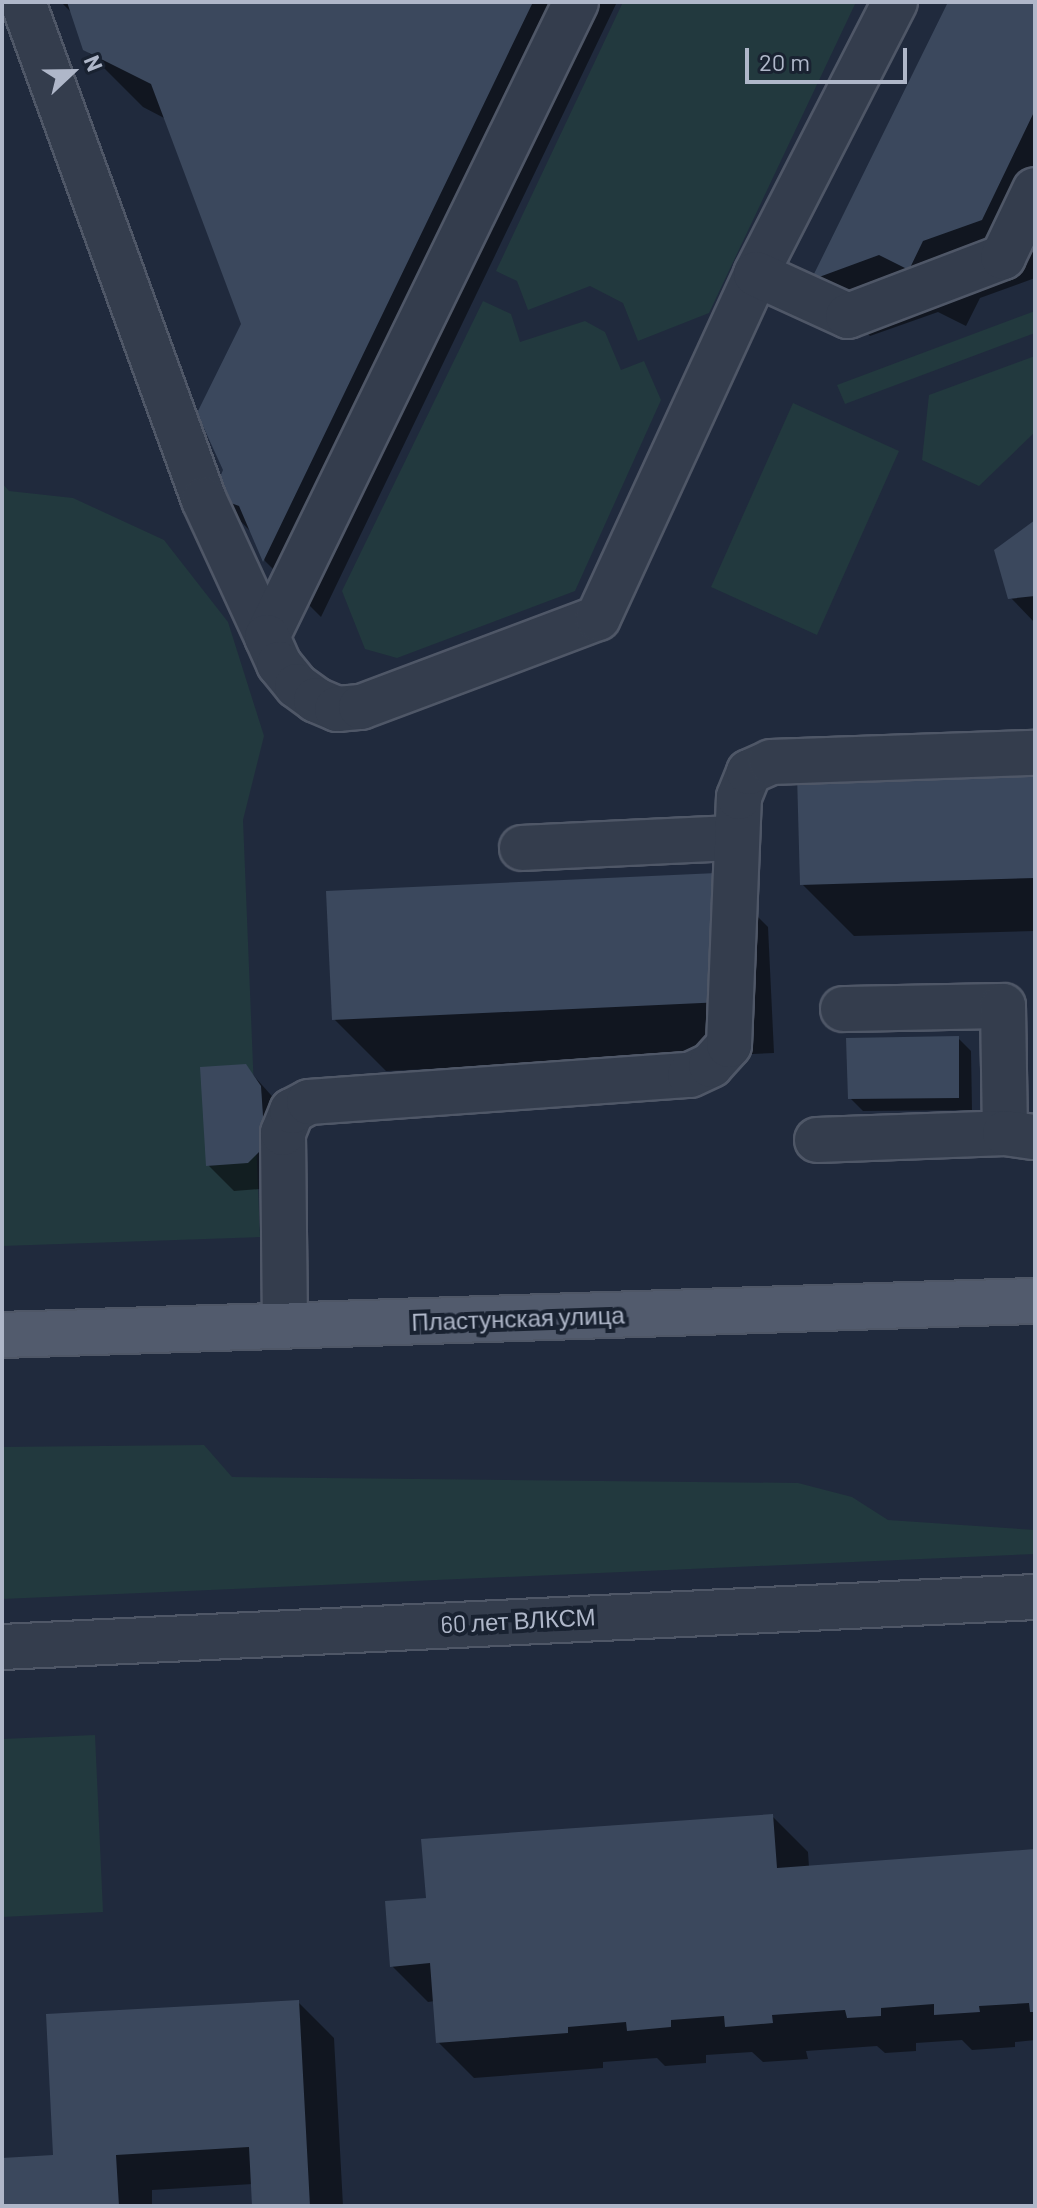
<!DOCTYPE html>
<meta charset="utf-8">
<style>
body{margin:0}
#map{position:relative;width:1037px;height:2208px;overflow:hidden;background:#202a3d;font-family:Barlow,sans-serif}
div>[style]{position:absolute}
[style*='--x']{left:calc(var(--x)*1px);top:calc(var(--y)*1px);width:calc(var(--w)*1px);rotate:calc(var(--a)*1deg)}
.green>*{inset:0;background:#22393e}
.shadow>*{inset:0;background:#0007}
.building>*{inset:0;background:#3b485d}
.roads{filter:drop-shadow(2px 0 #4f5767) drop-shadow(-2px 0 #4f5767) drop-shadow(0 2px #4f5767) drop-shadow(0 -2px #4f5767)}
.minor>*{height:44px;margin:-22px;padding:0 22px;transform-origin:22px;border-radius:22px;background:#343d4d}
.major>*{height:44px;margin:-22px;padding:0 22px;transform-origin:22px;border-radius:22px;background:#525b6d}
span{translate:-50% -50%;white-space:nowrap;text-align:center;line-height:1.15;-webkit-text-stroke:8px #192231;paint-order:stroke}
.street-label{font-size:24px;color:#afb7c9}
.frame{position:absolute;inset:0;border:4px solid #afb7c9;pointer-events:none}
.north{position:absolute;left:32px;top:32px;width:80px;height:80px;-webkit-text-stroke:6px #192231;paint-order:stroke;rotate:68deg;font-size:22px;font-weight:700;line-height:32px;text-align:center;color:#afb7c9}
.north::after{content:'';display:block;margin:auto;width:28px;height:36px;background:#afb7c9;clip-path:polygon(50% 0,100% 100%,50% 72%,0 100%)}
.scale{position:absolute;left:745px;top:48px;width:162px;height:36px;box-sizing:border-box;border:4px solid #afb7c9;border-top:0;padding-left:10px;font-size:24px;line-height:28px;white-space:nowrap;color:#afb7c9;-webkit-text-stroke:6px #192231;paint-order:stroke}
</style>
<div id="map">
<div class="green">
<i style="clip-path:polygon(623px 2px,856px 2px,709px 313px,638px 341px,623px 303px,590px 286px,528px 310px,517px 281px,496px 271px)"></i>
<i style="clip-path:polygon(483px 301px,511px 314px,520px 342px,585px 321px,605px 332px,621px 370px,644px 361px,661px 400px,575px 591px,397px 658px,365px 649px,342px 591px)"></i>
<i style="clip-path:polygon(1035px 311px,1035px 333px,845px 404px,837px 385px)"></i>
<i style="clip-path:polygon(1035px 356px,1035px 432px,979px 486px,922px 460px,929px 395px)"></i>
<i style="clip-path:polygon(793px 403px,899px 451px,817px 635px,711px 587px)"></i>
<i style="clip-path:polygon(2px 483px,9px 491px,73px 498px,164px 540px,228px 622px,264px 736px,243px 820px,260px 1237px,2px 1246px)"></i>
<i style="clip-path:polygon(204px 1445px,232px 1477px,798px 1483px,852px 1497px,888px 1520px,1035px 1530px,1035px 1554px,2px 1599px,2px 1447px)"></i>
<i style="clip-path:polygon(95px 1735px,103px 1912px,2px 1917px,2px 1739px)"></i>
</div>
<div class="shadow">
<i style="clip-path:polygon(61px 2px,617px 2px,321px 617px,265px 561px,253px 534px,215px 495px,225px 470px,243px 324px,166px 119px,143px 107px,85px 49px,72px 13px)"></i>
<i style="clip-path:polygon(950px 2px,1035px 2px,1035px 278px,980px 298px,966px 326px,938px 312px,870px 336px,813px 279px)"></i>
<i style="clip-path:polygon(1035px 523px,1035px 623px,1010px 597px)"></i>
<i style="clip-path:polygon(1035px 769px,1035px 931px,854px 936px,802px 884px)"></i>
<i style="clip-path:polygon(716px 875px,768px 927px,774px 1053px,386px 1071px,334px 1019px)"></i>
<i style="clip-path:polygon(958px 1038px,971px 1051px,972px 1110px,863px 1111px,850px 1098px)"></i>
<i style="clip-path:polygon(245px 1066px,287px 1113px,274px 1188px,234px 1191px,208px 1165px)"></i>
<i style="clip-path:polygon(772px 1816px,808px 1852px,809px 1867px,1035px 1851px,1035px 2040px,1015px 2042px,1015px 2047px,972px 2050px,962px 2040px,916px 2043px,916px 2051px,885px 2053px,877px 2046px,806px 2051px,808px 2059px,763px 2062px,752px 2052px,706px 2055px,706px 2063px,665px 2066px,657px 2058px,603px 2062px,603px 2068px,474px 2078px,438px 2042px,435px 2001px,428px 2002px,392px 1966px,428px 1900px)"></i>
<i style="clip-path:polygon(298px 2002px,334px 2038px,343px 2206px,254px 2206px,253px 2184px,152px 2190px,152px 2206px,2px 2206px,2px 2160px,55px 2156px)"></i>
</div>
<div class="building">
<i style="clip-path:polygon(67px 2px,533px 2px,263px 562px,239px 506px,212px 496px,223px 470px,197px 413px,241px 324px,151px 84px,83px 50px)"></i>
<i style="clip-path:polygon(948px 2px,1035px 2px,1035px 110px,982px 220px,923px 241px,909px 270px,879px 255px,811px 280px)"></i>
<i style="clip-path:polygon(1035px 520px,1035px 596px,1008px 599px,994px 550px)"></i>
<i style="clip-path:polygon(1035px 767px,1035px 878px,800px 885px,797px 774px)"></i>
<i style="clip-path:polygon(717px 873px,723px 1002px,332px 1020px,326px 891px)"></i>
<i style="clip-path:polygon(959px 1036px,959px 1098px,848px 1099px,846px 1038px)"></i>
<i style="clip-path:polygon(246px 1064px,261px 1086px,265px 1146px,248px 1163px,206px 1166px,200px 1067px)"></i>
<i style="clip-path:polygon(773px 1814px,777px 1868px,1035px 1849px,1035px 2012px,1030px 2012px,1029px 2003px,979px 2006px,980px 2012px,934px 2015px,934px 2004px,881px 2008px,881px 2016px,847px 2018px,845px 2010px,772px 2015px,773px 2023px,725px 2027px,724px 2016px,671px 2020px,671px 2027px,627px 2031px,626px 2022px,568px 2027px,568px 2033px,436px 2043px,430px 1963px,390px 1967px,385px 1901px,426px 1898px,421px 1839px)"></i>
<i style="clip-path:polygon(299px 2000px,310px 2206px,252px 2206px,249px 2147px,116px 2155px,119px 2206px,2px 2206px,2px 2158px,53px 2155px,46px 2014px)"></i>
</div>
<div class="roads">
<div class="minor">
<i style="--x:23;--y:2;--w:530;--a:70.03"></i>
<i style="--x:204;--y:500;--w:151;--a:65.3"></i>
<i style="--x:576;--y:2;--w:706;--a:115.95"></i>
<i style="--x:267;--y:637;--w:30;--a:66"></i>
<i style="--x:279;--y:664;--w:28;--a:51"></i>
<i style="--x:297;--y:686;--w:24;--a:36"></i>
<i style="--x:316;--y:700;--w:23;--a:23"></i>
<i style="--x:337;--y:709;--w:24;--a:-5"></i>
<i style="--x:361;--y:707;--w:253;--a:-20.6"></i>
<i style="--x:598;--y:618;--w:379;--a:-65.3"></i>
<i style="--x:895;--y:2;--w:305;--a:117.1"></i>
<i style="--x:756;--y:274;--w:101;--a:24.5"></i>
<i style="--x:848;--y:316;--w:166;--a:-20.8"></i>
<i style="--x:1003;--y:257;--w:74;--a:-64.5"></i>
<i style="--x:522;--y:848;--w:215;--a:-2.7"></i>
<i style="--x:843;--y:1009;--w:160;--a:-1.1"></i>
<i style="--x:1003;--y:1006;--w:127;--a:89.1"></i>
<i style="--x:817;--y:1140;--w:188;--a:-2.1"></i>
<i style="--x:1005;--y:1133;--w:28;--a:8"></i>
<i style="--x:285;--y:1326;--w:193;--a:-90.6"></i>
<i style="--x:283;--y:1133;--w:24;--a:-68"></i>
<i style="--x:292;--y:1111;--w:19;--a:-28"></i>
<i style="--x:309;--y:1102;--w:382;--a:-4.1"></i>
<i style="--x:690;--y:1075;--w:23;--a:-25"></i>
<i style="--x:711;--y:1065;--w:27;--a:-48"></i>
<i style="--x:729;--y:1045;--w:248;--a:-87.7"></i>
<i style="--x:739;--y:797;--w:27;--a:-68"></i>
<i style="--x:749;--y:772;--w:24;--a:-24"></i>
<i style="--x:771;--y:762;--w:264;--a:-2"></i>
<i style="--x:2;--y:1647;--w:1034;--a:-2.77"></i>
</div>
<div class="major">
<i style="--x:2;--y:1335;--w:1034;--a:-1.89"></i>
</div>
</div>
<div class="street-label">
<span style="left:518px;top:1318px;rotate:-2deg">Пластунская улица</span>
<span style="left:518px;top:1620px;rotate:-3deg">60 лет ВЛКСМ</span>
</div>
<div class="frame"></div>
<div class="north">N</div>
<div class="scale">20 m</div>
</div>
